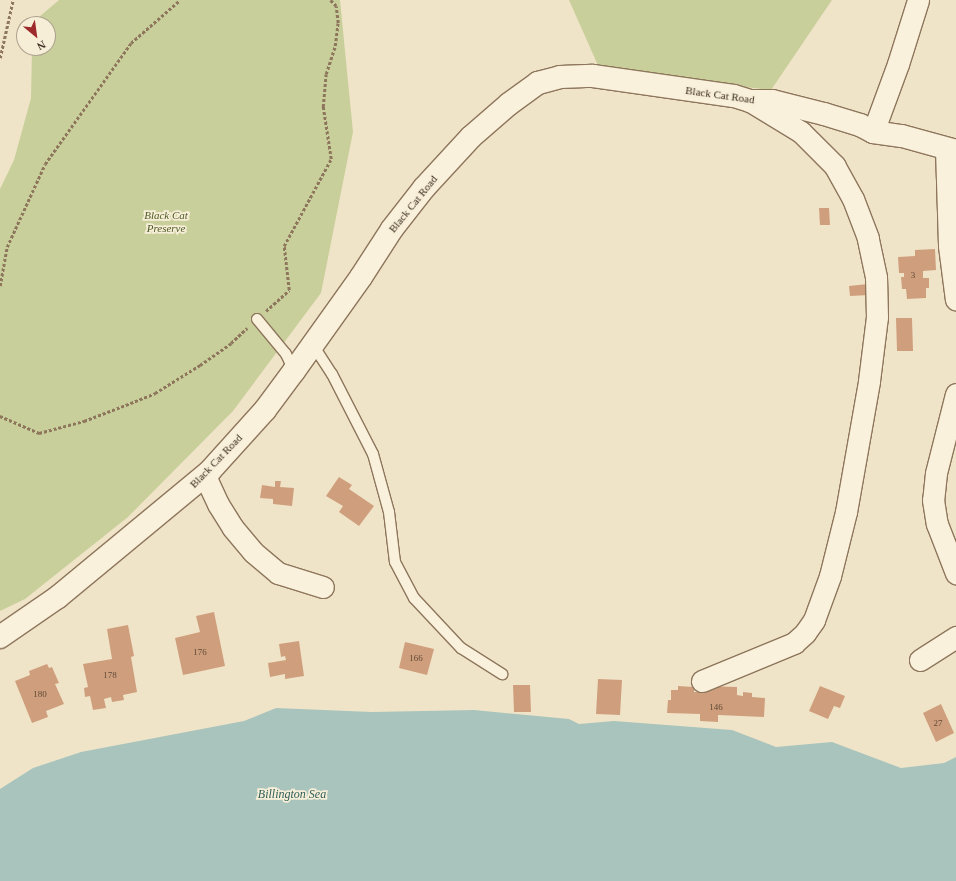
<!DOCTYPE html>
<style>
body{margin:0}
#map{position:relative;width:956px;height:881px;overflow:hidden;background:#f0e4c8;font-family:Georgia,serif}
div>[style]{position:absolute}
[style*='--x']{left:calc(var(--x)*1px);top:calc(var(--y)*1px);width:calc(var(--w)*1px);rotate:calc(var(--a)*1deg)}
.green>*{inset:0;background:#c9cf9b}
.water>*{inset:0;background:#a9c4bc}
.building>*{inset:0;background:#cf9f7d}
.path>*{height:2.5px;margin-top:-1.25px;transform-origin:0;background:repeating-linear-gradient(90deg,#8d765c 0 3px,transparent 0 5px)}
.roads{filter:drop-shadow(1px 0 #8d765c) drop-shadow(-1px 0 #8d765c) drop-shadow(0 1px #8d765c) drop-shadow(0 -1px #8d765c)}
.lane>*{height:10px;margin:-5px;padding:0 5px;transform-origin:5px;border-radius:5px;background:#faf1dc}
.street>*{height:21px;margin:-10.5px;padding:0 10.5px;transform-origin:10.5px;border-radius:10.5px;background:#faf1dc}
.secondary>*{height:22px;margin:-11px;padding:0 11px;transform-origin:11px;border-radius:11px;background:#faf1dc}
span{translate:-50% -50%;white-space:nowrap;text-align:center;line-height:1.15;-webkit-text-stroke:3.5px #f7eed8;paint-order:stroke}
.number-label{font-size:9px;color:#624a37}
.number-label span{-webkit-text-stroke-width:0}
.street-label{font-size:11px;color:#3d2e20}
.park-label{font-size:11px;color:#4d5a26;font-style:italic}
.water-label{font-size:12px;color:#2f5d5a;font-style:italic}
.north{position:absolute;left:16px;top:16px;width:40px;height:40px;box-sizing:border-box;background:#f7eed8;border:1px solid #ada18e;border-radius:50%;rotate:151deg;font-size:11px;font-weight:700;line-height:16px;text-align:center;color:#3d2e20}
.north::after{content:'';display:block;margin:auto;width:14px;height:18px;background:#9e2a2b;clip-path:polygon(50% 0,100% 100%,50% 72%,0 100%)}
</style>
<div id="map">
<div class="green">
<i style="clip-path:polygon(59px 0,340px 0,353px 132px,321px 293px,233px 411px,128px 517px,25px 599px,0 611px,0 189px,14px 160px,31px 98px,32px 48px,48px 48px,48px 24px,32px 23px)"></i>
<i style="clip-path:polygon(569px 0,832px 0,771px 90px,600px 70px)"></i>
</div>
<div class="water">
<i style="clip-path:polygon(276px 708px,372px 712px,474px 710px,569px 719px,579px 724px,614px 721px,732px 730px,776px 747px,832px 742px,901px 768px,944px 763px,956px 757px,956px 881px,0 881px,0 789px,33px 768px,81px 752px,244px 721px)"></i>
</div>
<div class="building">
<i style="clip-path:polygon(819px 208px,829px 208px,830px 225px,820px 225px)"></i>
<i style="clip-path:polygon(935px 249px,936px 270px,923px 271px,923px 278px,929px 278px,929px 288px,926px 288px,926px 298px,907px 299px,906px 289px,902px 289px,901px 277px,904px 277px,904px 273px,899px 273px,898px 257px,915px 256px,915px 250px)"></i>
<i style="clip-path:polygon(868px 284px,869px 295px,850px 296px,849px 286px)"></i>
<i style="clip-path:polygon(896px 318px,912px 318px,913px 351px,897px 351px)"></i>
<i style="clip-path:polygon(339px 477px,352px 485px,349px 489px,374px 506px,359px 526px,339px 512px,343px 506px,326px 496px)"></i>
<i style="clip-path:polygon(275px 481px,281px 481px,280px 487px,294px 488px,292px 506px,273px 504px,273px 499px,260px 498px,262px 485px,275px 487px)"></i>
<i style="clip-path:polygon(214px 612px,225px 666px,183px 675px,175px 638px,200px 632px,196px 616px)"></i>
<i style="clip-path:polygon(128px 625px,134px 656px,131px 657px,137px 692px,123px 695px,124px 700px,112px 702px,111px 697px,104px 699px,106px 708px,93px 710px,90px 696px,85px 697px,84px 688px,88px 687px,83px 664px,112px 659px,107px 629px)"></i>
<i style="clip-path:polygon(299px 641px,304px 676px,285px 679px,285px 674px,270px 677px,268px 663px,286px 660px,285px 656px,281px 657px,279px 644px)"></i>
<i style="clip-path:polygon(405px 642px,434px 649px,427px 675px,399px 668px)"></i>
<i style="clip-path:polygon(47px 664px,49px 668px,52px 667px,59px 683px,55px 684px,64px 704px,46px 711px,48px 717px,32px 723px,15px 681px,30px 675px,29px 671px)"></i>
<i style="clip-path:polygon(598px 679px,622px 680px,620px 715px,596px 714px)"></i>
<i style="clip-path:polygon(513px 685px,530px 685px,531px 712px,514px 712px)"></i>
<i style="clip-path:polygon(678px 686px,694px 687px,694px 692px,702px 692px,702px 686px,737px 687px,737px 695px,743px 696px,743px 692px,752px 693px,752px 697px,765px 698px,764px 717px,718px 715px,718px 722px,700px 721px,700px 714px,667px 713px,668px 700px,671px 700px,671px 690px,678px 690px)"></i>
<i style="clip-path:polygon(820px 686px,845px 696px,840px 708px,834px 706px,828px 719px,809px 711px)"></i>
<i style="clip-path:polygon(941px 704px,954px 733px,936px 742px,923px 713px)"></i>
</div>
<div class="path">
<i style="--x:0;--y:58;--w:59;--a:-77.4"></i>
<i style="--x:0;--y:286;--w:40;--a:-80"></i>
<i style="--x:7;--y:247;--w:91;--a:-65.4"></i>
<i style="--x:45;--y:164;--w:148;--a:-54.6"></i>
<i style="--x:131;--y:43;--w:65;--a:-41.3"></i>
<i style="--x:266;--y:311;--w:31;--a:-42"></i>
<i style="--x:289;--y:290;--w:44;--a:-96.5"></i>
<i style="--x:284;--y:246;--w:99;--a:-61.6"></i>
<i style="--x:331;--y:159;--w:53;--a:-98.7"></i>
<i style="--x:323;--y:107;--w:33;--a:-85"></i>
<i style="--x:326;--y:74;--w:29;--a:-72"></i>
<i style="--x:335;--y:46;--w:23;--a:-83"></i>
<i style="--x:338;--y:23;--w:17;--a:-97"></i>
<i style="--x:336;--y:6;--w:8;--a:-135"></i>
<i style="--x:0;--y:416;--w:43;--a:23.6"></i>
<i style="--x:39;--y:433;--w:47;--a:-14.9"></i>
<i style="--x:84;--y:421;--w:40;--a:-21"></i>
<i style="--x:121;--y:407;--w:37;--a:-22"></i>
<i style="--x:155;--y:393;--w:53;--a:-31.9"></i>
<i style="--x:200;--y:365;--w:38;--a:-35"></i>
<i style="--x:231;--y:343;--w:22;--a:-43"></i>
</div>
<div class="roads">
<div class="lane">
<i style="--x:257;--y:319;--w:45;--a:50.4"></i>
<i style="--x:286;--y:354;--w:19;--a:65"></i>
<i style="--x:313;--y:345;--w:35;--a:57"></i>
<i style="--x:332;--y:374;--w:90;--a:62.9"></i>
<i style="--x:373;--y:454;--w:60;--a:74.6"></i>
<i style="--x:389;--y:512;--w:50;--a:83.2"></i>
<i style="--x:395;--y:562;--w:41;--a:62.2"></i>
<i style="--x:414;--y:598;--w:69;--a:46.8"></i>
<i style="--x:461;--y:648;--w:49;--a:32.4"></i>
</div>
<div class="street">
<i style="--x:873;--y:132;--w:72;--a:-69.8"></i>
<i style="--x:898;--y:64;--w:67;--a:-72.6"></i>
<i style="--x:946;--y:149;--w:97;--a:88.2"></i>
<i style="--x:949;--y:246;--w:54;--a:82.6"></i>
<i style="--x:956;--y:394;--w:81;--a:104.2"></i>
<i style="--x:936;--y:473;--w:27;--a:96"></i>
<i style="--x:933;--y:500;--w:24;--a:81"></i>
<i style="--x:937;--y:524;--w:53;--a:68.8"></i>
<i style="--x:205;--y:476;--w:31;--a:65"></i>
<i style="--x:218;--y:504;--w:28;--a:58"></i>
<i style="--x:233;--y:528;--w:31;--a:50"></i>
<i style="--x:253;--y:552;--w:33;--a:40"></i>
<i style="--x:278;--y:573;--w:47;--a:17.3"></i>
<i style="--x:920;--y:660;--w:43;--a:-32.6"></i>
<i style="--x:702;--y:681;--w:100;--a:-22.4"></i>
<i style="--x:794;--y:643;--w:15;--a:-42"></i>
<i style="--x:805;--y:633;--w:16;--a:-55"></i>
<i style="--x:814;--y:620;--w:47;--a:-70"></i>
<i style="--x:830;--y:576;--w:66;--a:-76"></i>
<i style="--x:846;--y:512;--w:133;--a:-80"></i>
<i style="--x:869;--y:381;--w:64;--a:-82.9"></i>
<i style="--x:877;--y:317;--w:40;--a:-91.4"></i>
<i style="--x:876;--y:277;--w:40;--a:-102"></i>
<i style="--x:868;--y:238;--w:42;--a:-111"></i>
<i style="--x:853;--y:199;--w:38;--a:-119"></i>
<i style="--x:835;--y:166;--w:48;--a:-135"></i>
<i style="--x:801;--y:132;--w:60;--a:-148.7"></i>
</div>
<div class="secondary">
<i style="--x:0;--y:637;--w:70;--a:-34.6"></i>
<i style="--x:58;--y:597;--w:196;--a:-39.6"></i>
<i style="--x:209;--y:472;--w:84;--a:-47.9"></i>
<i style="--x:265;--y:410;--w:49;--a:-53.4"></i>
<i style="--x:294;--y:371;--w:115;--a:-54.5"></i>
<i style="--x:361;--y:277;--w:57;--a:-57.1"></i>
<i style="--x:392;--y:229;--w:52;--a:-52"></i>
<i style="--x:424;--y:188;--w:69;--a:-47.3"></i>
<i style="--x:471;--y:137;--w:50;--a:-41"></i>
<i style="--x:509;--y:104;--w:36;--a:-36"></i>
<i style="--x:538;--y:83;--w:23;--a:-15"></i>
<i style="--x:560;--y:77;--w:33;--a:-2"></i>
<i style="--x:593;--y:76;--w:142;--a:8.1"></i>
<i style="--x:734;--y:96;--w:17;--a:17"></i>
<i style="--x:750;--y:101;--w:22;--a:0"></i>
<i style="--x:772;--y:101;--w:54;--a:14"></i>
<i style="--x:824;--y:114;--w:38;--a:17"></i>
<i style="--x:860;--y:125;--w:15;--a:28"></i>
<i style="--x:873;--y:132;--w:29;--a:8"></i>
<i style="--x:902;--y:136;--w:56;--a:15.5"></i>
</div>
</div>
<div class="number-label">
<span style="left:913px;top:275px">3</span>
<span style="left:200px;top:652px">176</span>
<span style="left:416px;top:658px">166</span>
<span style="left:110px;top:675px">178</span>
<span style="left:40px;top:694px">180</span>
<span style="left:716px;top:707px">146</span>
<span style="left:938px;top:723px">27</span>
</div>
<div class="street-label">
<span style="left:720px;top:95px;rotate:8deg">Black Cat Road</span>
<span style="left:413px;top:204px;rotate:-51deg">Black Cat Road</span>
<span style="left:216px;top:461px;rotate:-46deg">Black Cat Road</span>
</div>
<div class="park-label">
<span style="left:166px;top:222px">Black Cat<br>Preserve</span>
</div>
<div class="water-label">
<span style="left:292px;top:795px">Billington Sea</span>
</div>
<div class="north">N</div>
</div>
